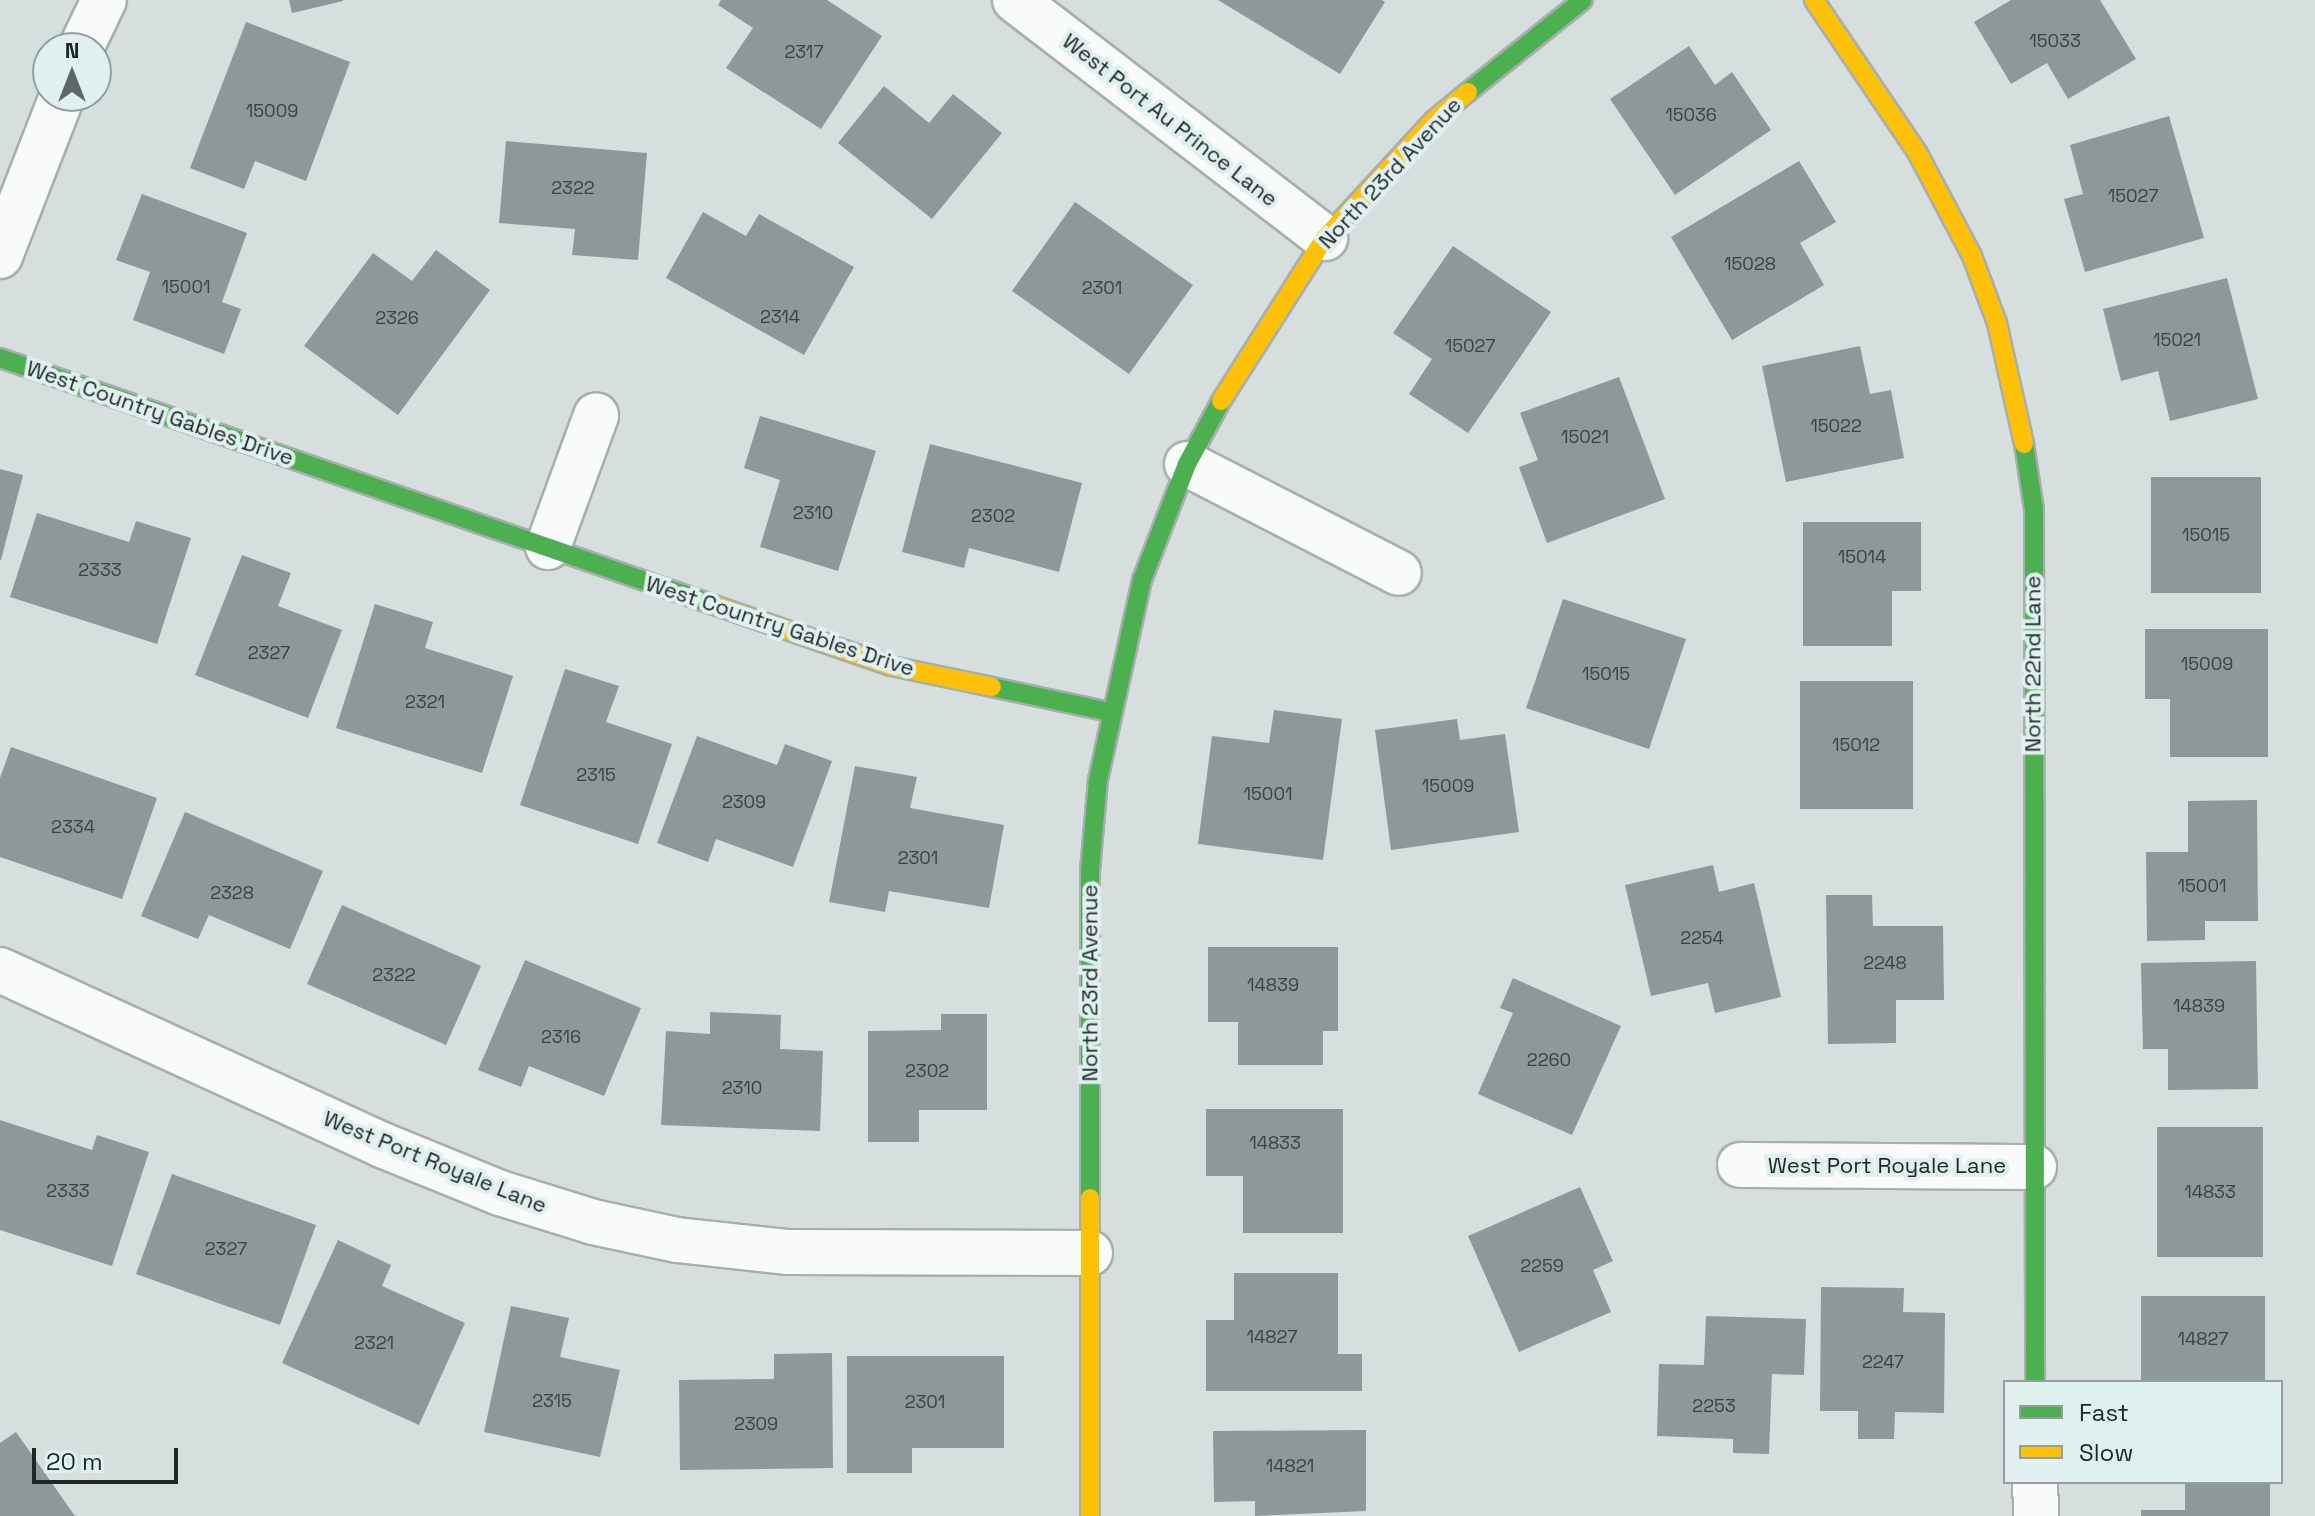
<!DOCTYPE html>
<style>
body{margin:0}
#map{position:relative;width:2315px;height:1516px;overflow:hidden;background:#d6dfde;font-family:"Space Grotesk",sans-serif}
div>[style]{position:absolute}
[style*='--x']{left:calc(var(--x)*1px);top:calc(var(--y)*1px);width:calc(var(--w)*1px);rotate:calc(var(--a)*1deg)}
.building>*{inset:0;background:#8d9898}
.roads{filter:drop-shadow(2px 0 #a7aeae) drop-shadow(-2px 0 #a7aeae) drop-shadow(0 2px #a7aeae) drop-shadow(0 -2px #a7aeae)}
.street>*{height:44px;margin:-22px;padding:0 22px;transform-origin:22px;border-radius:22px;background:#f9fafa}
.fast>*{height:18px;margin:-9px;padding:0 9px;transform-origin:9px;border-radius:9px;background:#4caf50}
.slow>*{height:18px;margin:-9px;padding:0 9px;transform-origin:9px;border-radius:9px;background:#ffc107}
span{translate:-50% -50%;white-space:nowrap;text-align:center;line-height:1.15;-webkit-text-stroke:8px #dff0ef;paint-order:stroke}
.number-label{font-size:18px;color:#3a4242}
.number-label span{-webkit-text-stroke-width:0}
.street-label{font-size:22px;color:#1f2625}
.legend{position:absolute;left:2003px;top:1380px;width:280px;height:104px;box-sizing:border-box;background:#dff0ef;border:2px solid #929f9e;margin:0;padding:10px 14px;list-style:none;font-size:24px;color:#1f2625}
.legend li{display:flex;align-items:center;gap:16px;height:40px}
.legend b{width:40px;border:2px solid #929f9e}
.north{position:absolute;left:32px;top:32px;width:80px;height:80px;box-sizing:border-box;background:#dff0ef;border:2px solid #929f9e;border-radius:50%;rotate:0deg;font-size:22px;font-weight:700;line-height:32px;text-align:center;color:#1f2625}
.north::after{content:'';display:block;margin:auto;width:28px;height:36px;background:#5f6766;clip-path:polygon(50% 0,100% 100%,50% 72%,0 100%)}
.scale{position:absolute;left:32px;top:1448px;width:146px;height:36px;box-sizing:border-box;border:4px solid #1f2625;border-top:0;padding-left:10px;font-size:24px;line-height:28px;white-space:nowrap;color:#1f2625;-webkit-text-stroke:6px #dff0ef;paint-order:stroke}
</style>
<div id="map">
<div class="building">
<i style="clip-path:polygon(289px 0,343px 0,343px 1px,292px 13px)"></i>
<i style="clip-path:polygon(721px 0,827px 0,882px 36px,821px 129px,726px 68px,753px 28px,718px 5px)"></i>
<i style="clip-path:polygon(1218px 0,1382px 0,1385px 2px,1340px 74px)"></i>
<i style="clip-path:polygon(2011px 0,2100px 0,2136px 59px,2068px 99px,2047px 63px,2011px 84px,1974px 22px)"></i>
<i style="clip-path:polygon(246px 22px,350px 62px,306px 181px,255px 161px,244px 189px,190px 168px)"></i>
<i style="clip-path:polygon(1689px 46px,1715px 85px,1732px 72px,1771px 130px,1675px 195px,1610px 99px)"></i>
<i style="clip-path:polygon(884px 86px,929px 123px,953px 94px,1002px 133px,932px 219px,838px 143px)"></i>
<i style="clip-path:polygon(2169px 116px,2204px 238px,2085px 272px,2064px 199px,2083px 194px,2070px 145px)"></i>
<i style="clip-path:polygon(506px 141px,647px 153px,638px 260px,572px 255px,575px 229px,499px 223px)"></i>
<i style="clip-path:polygon(1799px 161px,1836px 222px,1800px 243px,1824px 285px,1732px 340px,1671px 237px)"></i>
<i style="clip-path:polygon(142px 194px,247px 233px,222px 302px,241px 309px,224px 354px,133px 320px,150px 272px,116px 260px)"></i>
<i style="clip-path:polygon(1075px 202px,1193px 285px,1129px 374px,1012px 291px)"></i>
<i style="clip-path:polygon(703px 212px,746px 236px,759px 214px,854px 267px,804px 355px,666px 278px)"></i>
<i style="clip-path:polygon(1453px 246px,1551px 312px,1468px 433px,1409px 394px,1432px 359px,1393px 333px)"></i>
<i style="clip-path:polygon(436px 250px,490px 290px,398px 415px,304px 346px,373px 253px,412px 281px)"></i>
<i style="clip-path:polygon(2227px 278px,2258px 399px,2170px 421px,2158px 371px,2121px 381px,2103px 309px)"></i>
<i style="clip-path:polygon(1860px 346px,1870px 394px,1891px 390px,1904px 458px,1786px 482px,1762px 366px)"></i>
<i style="clip-path:polygon(1619px 377px,1665px 499px,1547px 543px,1519px 467px,1538px 460px,1520px 413px)"></i>
<i style="clip-path:polygon(760px 416px,876px 451px,838px 571px,760px 547px,780px 480px,744px 468px)"></i>
<i style="clip-path:polygon(930px 444px,1082px 483px,1059px 572px,969px 548px,964px 568px,902px 552px)"></i>
<i style="clip-path:polygon(0 469px,23px 475px,1px 560px,0 560px)"></i>
<i style="clip-path:polygon(2151px 477px,2261px 477px,2261px 593px,2151px 593px)"></i>
<i style="clip-path:polygon(37px 513px,129px 542px,136px 521px,191px 538px,157px 644px,10px 597px)"></i>
<i style="clip-path:polygon(1803px 522px,1921px 522px,1921px 591px,1892px 591px,1892px 646px,1803px 646px)"></i>
<i style="clip-path:polygon(242px 555px,291px 573px,278px 606px,342px 630px,308px 718px,195px 675px)"></i>
<i style="clip-path:polygon(1563px 599px,1686px 639px,1649px 749px,1526px 708px)"></i>
<i style="clip-path:polygon(375px 604px,433px 622px,425px 648px,513px 676px,482px 773px,336px 728px)"></i>
<i style="clip-path:polygon(2145px 629px,2268px 629px,2268px 757px,2170px 757px,2170px 699px,2145px 699px)"></i>
<i style="clip-path:polygon(565px 669px,619px 686px,606px 722px,672px 744px,638px 844px,520px 805px)"></i>
<i style="clip-path:polygon(1800px 681px,1913px 681px,1913px 809px,1800px 809px)"></i>
<i style="clip-path:polygon(1274px 710px,1342px 719px,1323px 860px,1198px 844px,1212px 736px,1269px 743px)"></i>
<i style="clip-path:polygon(1457px 719px,1460px 740px,1505px 734px,1519px 832px,1391px 850px,1375px 730px)"></i>
<i style="clip-path:polygon(697px 736px,777px 765px,785px 744px,832px 761px,793px 867px,716px 839px,708px 862px,657px 843px)"></i>
<i style="clip-path:polygon(11px 747px,157px 798px,122px 899px,0 857px,0 778px)"></i>
<i style="clip-path:polygon(855px 766px,917px 777px,910px 808px,1004px 825px,989px 908px,889px 891px,885px 912px,829px 902px)"></i>
<i style="clip-path:polygon(2257px 800px,2258px 921px,2205px 921px,2205px 940px,2147px 941px,2146px 852px,2188px 852px,2188px 801px)"></i>
<i style="clip-path:polygon(185px 812px,323px 871px,290px 949px,209px 915px,198px 939px,141px 916px)"></i>
<i style="clip-path:polygon(1713px 865px,1719px 892px,1754px 883px,1781px 997px,1715px 1013px,1708px 983px,1651px 996px,1625px 885px)"></i>
<i style="clip-path:polygon(1826px 895px,1872px 895px,1873px 926px,1943px 926px,1944px 1000px,1896px 1000px,1896px 1043px,1828px 1044px)"></i>
<i style="clip-path:polygon(342px 905px,481px 966px,446px 1045px,307px 984px)"></i>
<i style="clip-path:polygon(1208px 947px,1338px 947px,1338px 1031px,1323px 1031px,1323px 1065px,1238px 1065px,1238px 1022px,1208px 1022px)"></i>
<i style="clip-path:polygon(525px 960px,641px 1008px,604px 1096px,529px 1066px,521px 1087px,478px 1070px)"></i>
<i style="clip-path:polygon(2256px 961px,2258px 1089px,2168px 1090px,2168px 1049px,2143px 1049px,2141px 963px)"></i>
<i style="clip-path:polygon(1513px 978px,1621px 1026px,1572px 1135px,1478px 1094px,1513px 1013px,1500px 1008px)"></i>
<i style="clip-path:polygon(710px 1012px,781px 1015px,780px 1049px,823px 1051px,820px 1131px,661px 1125px,666px 1031px,710px 1034px)"></i>
<i style="clip-path:polygon(941px 1014px,987px 1014px,987px 1110px,919px 1110px,919px 1142px,868px 1142px,868px 1031px,941px 1030px)"></i>
<i style="clip-path:polygon(1206px 1109px,1343px 1109px,1343px 1233px,1243px 1233px,1243px 1176px,1206px 1176px)"></i>
<i style="clip-path:polygon(0 1120px,92px 1150px,97px 1135px,149px 1152px,112px 1266px,0 1230px)"></i>
<i style="clip-path:polygon(2157px 1127px,2263px 1127px,2263px 1257px,2157px 1257px)"></i>
<i style="clip-path:polygon(172px 1174px,316px 1225px,280px 1325px,136px 1274px)"></i>
<i style="clip-path:polygon(1580px 1187px,1613px 1261px,1593px 1270px,1611px 1312px,1519px 1352px,1468px 1236px)"></i>
<i style="clip-path:polygon(338px 1240px,391px 1265px,382px 1286px,465px 1323px,419px 1425px,282px 1363px)"></i>
<i style="clip-path:polygon(1234px 1273px,1338px 1273px,1338px 1354px,1362px 1354px,1362px 1391px,1206px 1391px,1206px 1320px,1234px 1320px)"></i>
<i style="clip-path:polygon(1821px 1287px,1904px 1288px,1903px 1312px,1945px 1313px,1944px 1413px,1895px 1412px,1894px 1439px,1858px 1439px,1858px 1411px,1820px 1411px)"></i>
<i style="clip-path:polygon(2141px 1296px,2265px 1296px,2265px 1382px,2141px 1382px)"></i>
<i style="clip-path:polygon(511px 1306px,569px 1318px,560px 1357px,620px 1370px,600px 1457px,484px 1432px)"></i>
<i style="clip-path:polygon(1706px 1316px,1806px 1319px,1804px 1375px,1772px 1374px,1769px 1454px,1733px 1453px,1733px 1439px,1657px 1436px,1659px 1364px,1704px 1365px)"></i>
<i style="clip-path:polygon(832px 1353px,833px 1468px,680px 1470px,679px 1380px,774px 1379px,774px 1354px)"></i>
<i style="clip-path:polygon(847px 1356px,1004px 1356px,1004px 1448px,912px 1448px,912px 1473px,847px 1473px)"></i>
<i style="clip-path:polygon(1366px 1430px,1366px 1511px,1255px 1516px,1255px 1501px,1214px 1502px,1213px 1431px)"></i>
<i style="clip-path:polygon(16px 1432px,75px 1516px,0 1516px,0 1443px)"></i>
<i style="clip-path:polygon(2185px 1482px,2270px 1482px,2270px 1516px,2141px 1516px,2141px 1510px,2185px 1510px)"></i>
</div>
<div class="roads">
<div class="street">
<i style="--x:1015;--y:0;--w:391;--a:37.5"></i>
<i style="--x:81;--y:48;--w:53;--a:-64.4"></i>
<i style="--x:0;--y:256;--w:172;--a:-68.8"></i>
<i style="--x:1187;--y:464;--w:238;--a:27.2"></i>
<i style="--x:548;--y:547;--w:140;--a:-69.9"></i>
<i style="--x:0;--y:970;--w:420;--a:24.6"></i>
<i style="--x:382;--y:1145;--w:127;--a:22.1"></i>
<i style="--x:500;--y:1193;--w:97;--a:17.3"></i>
<i style="--x:593;--y:1222;--w:86;--a:12.1"></i>
<i style="--x:677;--y:1240;--w:112;--a:6.2"></i>
<i style="--x:788;--y:1252;--w:302;--a:0.2"></i>
<i style="--x:1740;--y:1165;--w:294;--a:0.4"></i>
<i style="--x:2035;--y:1482;--w:34;--a:88"></i>
</div>
<div class="fast">
<i style="--x:1468;--y:92;--w:147;--a:-38.7"></i>
<i style="--x:0;--y:358;--w:756;--a:19.08"></i>
<i style="--x:2024;--y:444;--w:66;--a:81.3"></i>
<i style="--x:2034;--y:509;--w:873;--a:89.93"></i>
<i style="--x:992;--y:687;--w:121;--a:12"></i>
<i style="--x:1090;--y:1198;--w:327;--a:-90"></i>
<i style="--x:1090;--y:871;--w:91;--a:-85"></i>
<i style="--x:1098;--y:780;--w:205;--a:-77.6"></i>
<i style="--x:1142;--y:580;--w:124;--a:-68.8"></i>
<i style="--x:1187;--y:464;--w:72;--a:-61.6"></i>
</div>
<div class="slow">
<i style="--x:1814;--y:0;--w:184;--a:55.9"></i>
<i style="--x:1917;--y:152;--w:118;--a:62.1"></i>
<i style="--x:1972;--y:256;--w:72;--a:69.5"></i>
<i style="--x:1997;--y:323;--w:124;--a:77.4"></i>
<i style="--x:1221;--y:401;--w:193;--a:-57.5"></i>
<i style="--x:1325;--y:238;--w:161;--a:-47.3"></i>
<i style="--x:1434;--y:120;--w:44;--a:-39.5"></i>
<i style="--x:714;--y:605;--w:187;--a:19"></i>
<i style="--x:891;--y:666;--w:103;--a:11.7"></i>
<i style="--x:1090;--y:1198;--w:318;--a:90"></i>
</div>
</div>
<div class="number-label">
<span style="left:2055px;top:41px">15033</span>
<span style="left:804px;top:52px">2317</span>
<span style="left:272px;top:111px">15009</span>
<span style="left:1691px;top:115px">15036</span>
<span style="left:573px;top:188px">2322</span>
<span style="left:2133px;top:196px">15027</span>
<span style="left:1750px;top:264px">15028</span>
<span style="left:186px;top:287px">15001</span>
<span style="left:1102px;top:288px">2301</span>
<span style="left:780px;top:317px">2314</span>
<span style="left:397px;top:318px">2326</span>
<span style="left:2177px;top:340px">15021</span>
<span style="left:1470px;top:346px">15027</span>
<span style="left:1836px;top:426px">15022</span>
<span style="left:1585px;top:437px">15021</span>
<span style="left:813px;top:513px">2310</span>
<span style="left:993px;top:516px">2302</span>
<span style="left:2206px;top:535px">15015</span>
<span style="left:1862px;top:557px">15014</span>
<span style="left:100px;top:570px">2333</span>
<span style="left:269px;top:653px">2327</span>
<span style="left:2207px;top:664px">15009</span>
<span style="left:1606px;top:674px">15015</span>
<span style="left:425px;top:702px">2321</span>
<span style="left:1856px;top:745px">15012</span>
<span style="left:596px;top:775px">2315</span>
<span style="left:1448px;top:786px">15009</span>
<span style="left:1268px;top:794px">15001</span>
<span style="left:744px;top:802px">2309</span>
<span style="left:73px;top:827px">2334</span>
<span style="left:918px;top:858px">2301</span>
<span style="left:2202px;top:886px">15001</span>
<span style="left:232px;top:893px">2328</span>
<span style="left:1702px;top:938px">2254</span>
<span style="left:1885px;top:963px">2248</span>
<span style="left:394px;top:975px">2322</span>
<span style="left:1273px;top:985px">14839</span>
<span style="left:2199px;top:1006px">14839</span>
<span style="left:561px;top:1037px">2316</span>
<span style="left:1549px;top:1060px">2260</span>
<span style="left:927px;top:1071px">2302</span>
<span style="left:742px;top:1088px">2310</span>
<span style="left:1275px;top:1143px">14833</span>
<span style="left:68px;top:1191px">2333</span>
<span style="left:2210px;top:1192px">14833</span>
<span style="left:226px;top:1249px">2327</span>
<span style="left:1542px;top:1266px">2259</span>
<span style="left:1272px;top:1337px">14827</span>
<span style="left:2203px;top:1339px">14827</span>
<span style="left:374px;top:1343px">2321</span>
<span style="left:1883px;top:1362px">2247</span>
<span style="left:552px;top:1401px">2315</span>
<span style="left:925px;top:1402px">2301</span>
<span style="left:1714px;top:1406px">2253</span>
<span style="left:756px;top:1424px">2309</span>
<span style="left:1290px;top:1466px">14821</span>
</div>
<div class="street-label">
<span style="left:1170px;top:120px;rotate:38deg">West Port Au Prince Lane</span>
<span style="left:1390px;top:173px;rotate:-47deg">North 23rd Avenue</span>
<span style="left:160px;top:413px;rotate:19deg">West Country Gables Drive</span>
<span style="left:780px;top:626px;rotate:18deg">West Country Gables Drive</span>
<span style="left:2033px;top:664px;rotate:-90deg">North 22nd Lane</span>
<span style="left:1090px;top:983px;rotate:-90deg">North 23rd Avenue</span>
<span style="left:435px;top:1162px;rotate:22deg">West Port Royale Lane</span>
<span style="left:1887px;top:1166px">West Port Royale Lane</span>
</div>
<ul class="legend">
<li><b style="height:10px;background:#4caf50"></b>Fast</li>
<li><b style="height:10px;background:#ffc107"></b>Slow</li>
</ul>
<div class="north">N</div>
<div class="scale">20 m</div>
</div>
